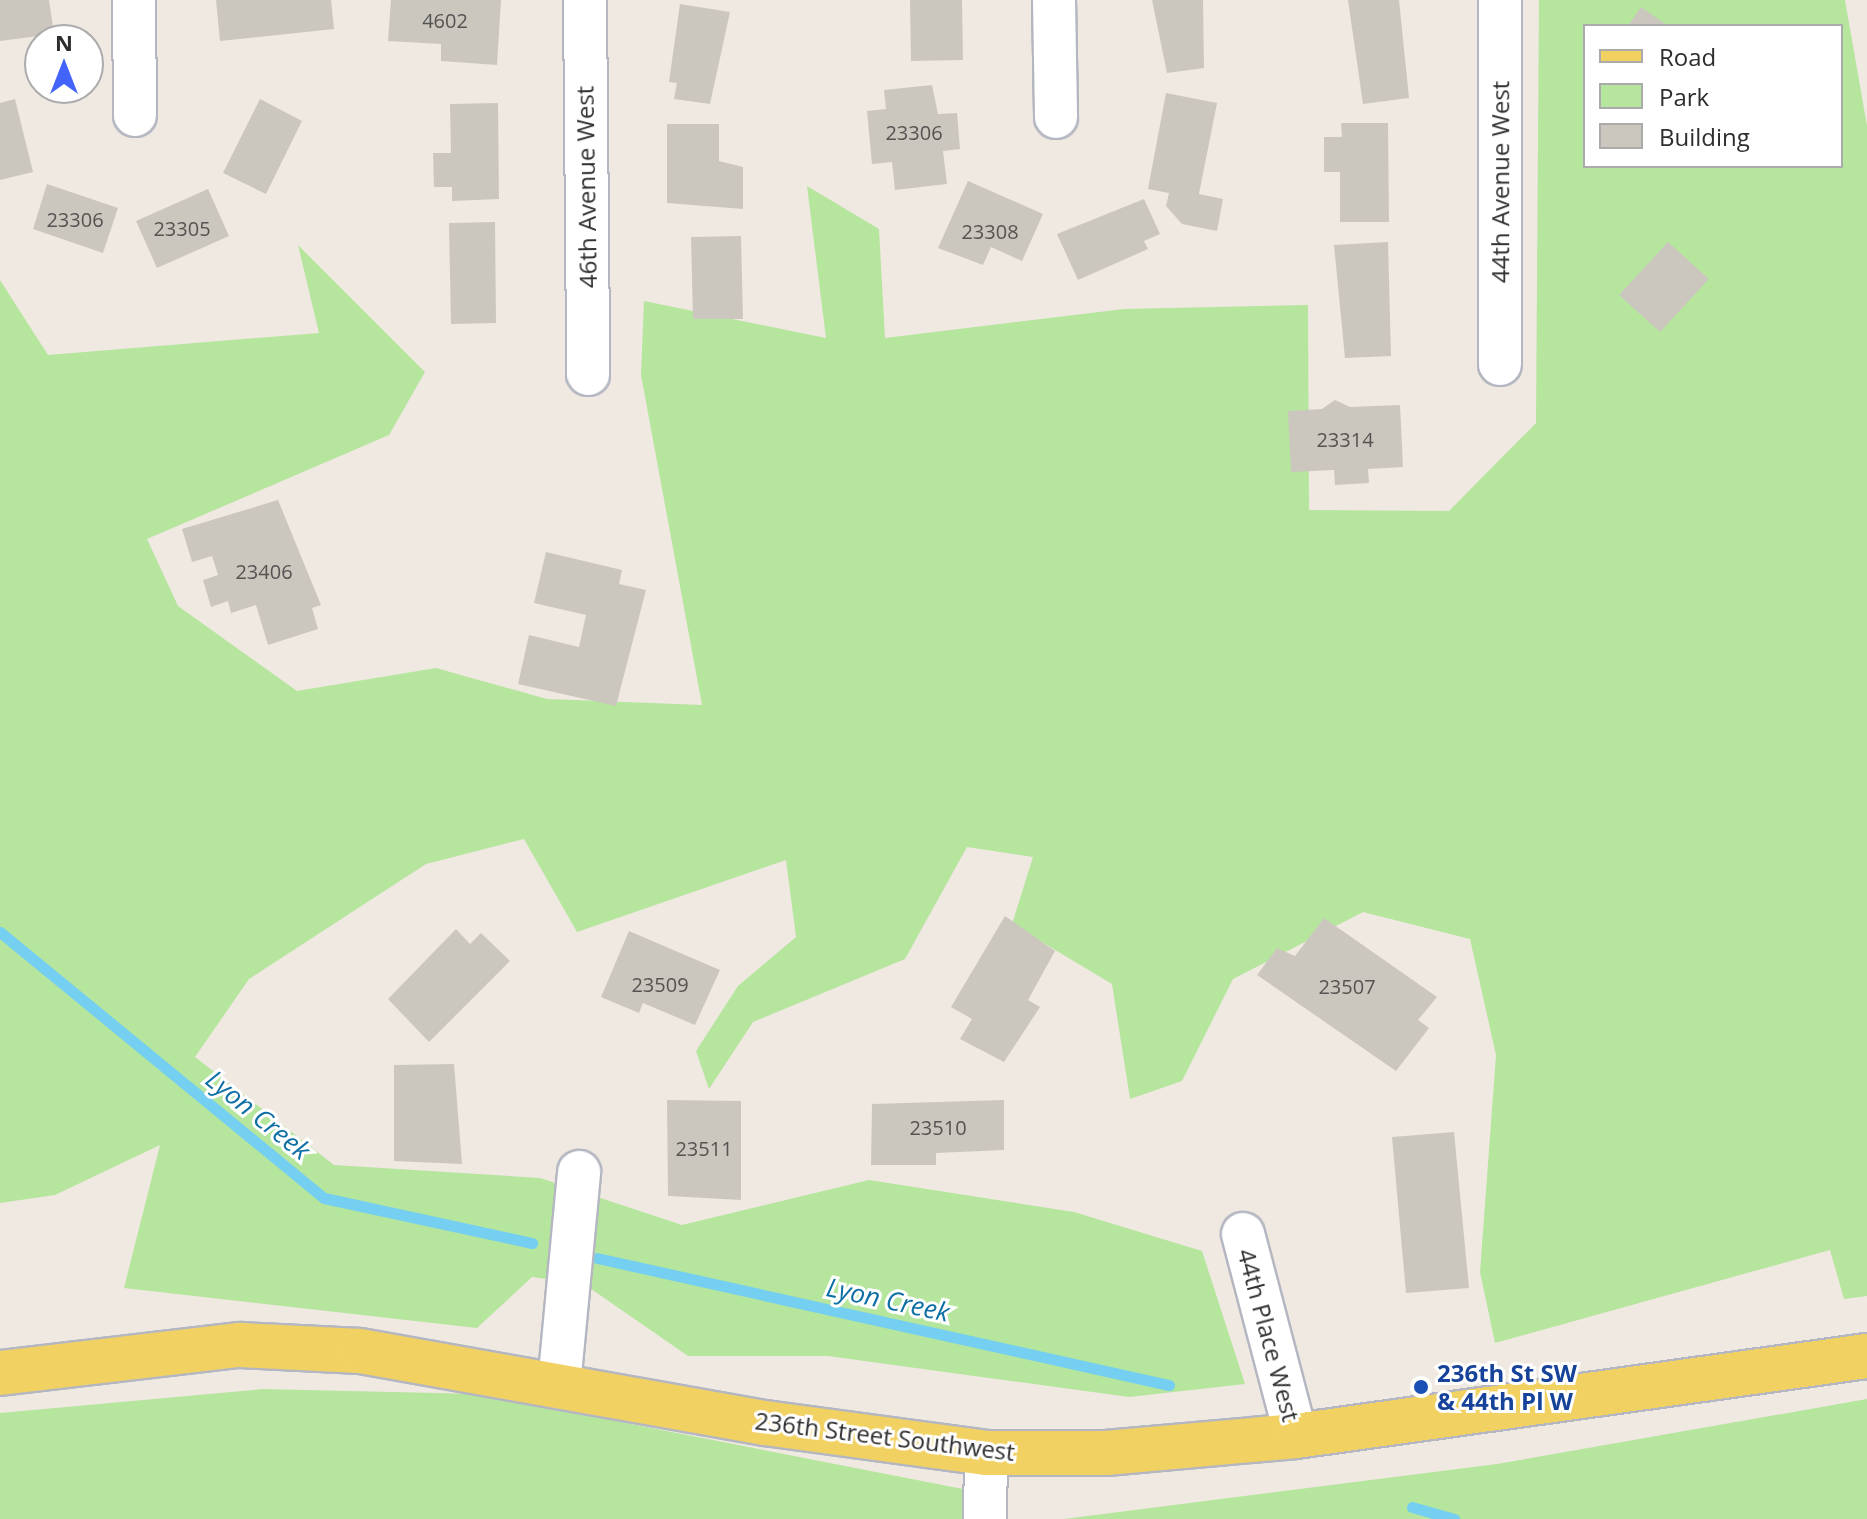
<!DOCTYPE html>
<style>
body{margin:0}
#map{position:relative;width:1867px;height:1519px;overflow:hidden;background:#efe9e1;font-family:"Open Sans",sans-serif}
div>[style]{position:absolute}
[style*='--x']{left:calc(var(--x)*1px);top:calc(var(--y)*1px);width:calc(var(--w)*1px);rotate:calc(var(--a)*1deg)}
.green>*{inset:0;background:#b6e59e}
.stream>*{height:11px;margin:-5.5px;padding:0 5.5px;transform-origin:5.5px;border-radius:5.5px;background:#75cff0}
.building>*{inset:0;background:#cbc7bf}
.roads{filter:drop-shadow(2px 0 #b4b7c1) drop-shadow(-2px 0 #b4b7c1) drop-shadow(0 2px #b4b7c1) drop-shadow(0 -2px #b4b7c1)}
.minor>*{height:42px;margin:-21px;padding:0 21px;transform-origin:21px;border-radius:21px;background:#fff}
.major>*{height:44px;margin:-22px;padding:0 22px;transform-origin:22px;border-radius:22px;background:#f2d163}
.dots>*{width:22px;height:22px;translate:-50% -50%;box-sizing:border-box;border:4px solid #fff;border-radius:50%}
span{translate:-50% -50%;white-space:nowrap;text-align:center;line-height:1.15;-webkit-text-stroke:6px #fff;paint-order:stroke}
.number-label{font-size:20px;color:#555452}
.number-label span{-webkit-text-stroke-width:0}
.street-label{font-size:24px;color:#2e2e2e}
.transit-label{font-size:24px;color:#164399;font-weight:700}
.left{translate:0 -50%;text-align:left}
.water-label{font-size:26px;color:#0d6fa3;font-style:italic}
.legend{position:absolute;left:1583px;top:24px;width:260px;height:144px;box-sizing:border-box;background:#fff;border:2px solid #ababab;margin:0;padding:10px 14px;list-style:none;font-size:24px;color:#2e2e2e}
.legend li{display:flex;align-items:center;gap:16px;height:40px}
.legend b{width:40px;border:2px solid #ababab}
.north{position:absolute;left:24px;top:24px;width:80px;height:80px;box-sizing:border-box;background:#fff;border:2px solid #ababab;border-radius:50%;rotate:0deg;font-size:22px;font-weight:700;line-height:32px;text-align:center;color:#2e2e2e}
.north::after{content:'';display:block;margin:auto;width:28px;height:36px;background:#4264fb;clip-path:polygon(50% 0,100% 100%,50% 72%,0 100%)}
</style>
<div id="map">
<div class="green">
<i style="clip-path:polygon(evenodd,1539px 0,1845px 0,1867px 126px,1867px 1296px,1844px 1299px,1830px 1250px,1495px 1343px,1480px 1272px,1496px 1055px,1470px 939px,1363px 912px,1233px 979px,1182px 1081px,1130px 1099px,1112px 984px,1012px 924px,1033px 857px,967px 847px,905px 959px,753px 1022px,709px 1089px,696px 1051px,738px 986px,796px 937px,786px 860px,577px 932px,524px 839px,426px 864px,249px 979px,195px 1057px,334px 1165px,540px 1178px,682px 1225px,869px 1180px,1074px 1212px,1202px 1251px,1245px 1384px,1129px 1397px,828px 1356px,688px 1356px,584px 1284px,532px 1277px,477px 1328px,124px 1288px,160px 1145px,55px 1195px,0 1203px,0 280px,48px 355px,319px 333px,298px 245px,425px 372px,389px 435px,147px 539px,178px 606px,297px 691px,436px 668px,547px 699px,702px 705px,641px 375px,644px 301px,826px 338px,807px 186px,879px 229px,885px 338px,1124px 309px,1308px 305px,1309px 510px,1449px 511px,1536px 423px,1539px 0,1585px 26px,1841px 26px,1841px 166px,1585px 166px,1585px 26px)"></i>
<i style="clip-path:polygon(263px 1389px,478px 1394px,968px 1490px,962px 1519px,0 1519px,0 1413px)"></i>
<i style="clip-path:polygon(1867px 1399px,1867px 1519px,1064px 1519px,1497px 1464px)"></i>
</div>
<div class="stream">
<i style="--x:0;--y:932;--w:419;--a:39.4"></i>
<i style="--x:324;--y:1198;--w:213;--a:12.2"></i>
<i style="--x:597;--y:1258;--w:586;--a:12.52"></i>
<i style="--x:1412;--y:1507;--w:44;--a:15.9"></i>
</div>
<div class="building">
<i style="clip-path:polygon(0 0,49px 0,54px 34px,0 41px)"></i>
<i style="clip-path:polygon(216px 0,331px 0,334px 29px,220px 41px)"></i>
<i style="clip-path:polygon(391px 0,501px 0,497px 65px,441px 61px,441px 44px,388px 41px)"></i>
<i style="clip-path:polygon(910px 0,962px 0,963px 60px,911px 61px)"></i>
<i style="clip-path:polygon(1152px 0,1203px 0,1204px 68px,1167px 73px)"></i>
<i style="clip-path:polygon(1348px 0,1399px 0,1409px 98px,1363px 104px)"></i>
<i style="clip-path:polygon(680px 4px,730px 12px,710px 104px,674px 99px,677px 83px,669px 82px)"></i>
<i style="clip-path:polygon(1641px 7px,1668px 26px,1628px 26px)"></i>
<i style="clip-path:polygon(932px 85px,938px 114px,957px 113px,960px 149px,943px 151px,947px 184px,895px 190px,892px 162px,872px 164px,867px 111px,886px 109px,884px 90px)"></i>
<i style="clip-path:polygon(1166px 93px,1217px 103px,1199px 194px,1223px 199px,1217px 231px,1182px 224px,1166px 206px,1169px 193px,1148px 189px)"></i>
<i style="clip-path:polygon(15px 99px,33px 172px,0 180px,0 103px)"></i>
<i style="clip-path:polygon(260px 99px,302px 121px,266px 194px,223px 173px)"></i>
<i style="clip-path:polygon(498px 103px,499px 199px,452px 201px,452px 187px,434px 187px,433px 153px,451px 153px,450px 104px)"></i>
<i style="clip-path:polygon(1341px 123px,1388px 123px,1389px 222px,1340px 222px,1340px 172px,1324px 172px,1324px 137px,1342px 137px)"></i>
<i style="clip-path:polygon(667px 124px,719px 124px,719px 161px,743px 167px,743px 209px,667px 203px)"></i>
<i style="clip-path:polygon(968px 181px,1043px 214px,1022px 261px,991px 247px,983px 265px,938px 248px)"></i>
<i style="clip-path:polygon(47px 184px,118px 208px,103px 253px,33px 229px)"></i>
<i style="clip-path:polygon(208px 189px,229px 236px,157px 268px,136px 221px)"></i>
<i style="clip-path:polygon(1144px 199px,1160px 234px,1144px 241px,1148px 249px,1078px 280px,1057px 234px)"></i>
<i style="clip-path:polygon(495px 222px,496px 323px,451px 324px,449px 223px)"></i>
<i style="clip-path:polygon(741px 236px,743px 319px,693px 319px,691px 237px)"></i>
<i style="clip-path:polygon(1388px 242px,1391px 356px,1345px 358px,1334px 245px)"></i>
<i style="clip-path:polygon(1668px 242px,1709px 279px,1660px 332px,1619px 295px)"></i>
<i style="clip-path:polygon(1335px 400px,1350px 407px,1400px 405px,1403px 467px,1368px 469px,1369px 483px,1335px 485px,1334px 470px,1291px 472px,1288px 411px,1322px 409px)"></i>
<i style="clip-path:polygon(278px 500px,321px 605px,312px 608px,318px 629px,268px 645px,256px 605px,231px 613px,228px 601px,211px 607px,203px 580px,218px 575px,212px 556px,192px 562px,182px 529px)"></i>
<i style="clip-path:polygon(546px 552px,622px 570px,619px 584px,646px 590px,616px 706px,518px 684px,529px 635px,579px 647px,586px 615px,534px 603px)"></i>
<i style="clip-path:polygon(1005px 916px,1055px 951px,1028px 1000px,1040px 1007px,1004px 1062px,960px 1039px,972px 1019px,951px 1007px)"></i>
<i style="clip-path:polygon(1324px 918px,1437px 997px,1418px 1020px,1429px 1028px,1396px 1071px,1257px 975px,1277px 948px,1295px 956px)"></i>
<i style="clip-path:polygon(456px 929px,470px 944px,481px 933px,510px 961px,429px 1042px,388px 999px)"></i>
<i style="clip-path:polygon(629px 931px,720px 970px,695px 1025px,643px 1003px,639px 1013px,601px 997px)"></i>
<i style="clip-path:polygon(454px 1064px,462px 1164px,394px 1161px,394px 1065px)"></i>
<i style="clip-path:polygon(667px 1100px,741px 1101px,741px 1200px,668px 1196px)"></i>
<i style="clip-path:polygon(1004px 1100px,1004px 1150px,936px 1153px,936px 1165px,871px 1165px,872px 1104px)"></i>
<i style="clip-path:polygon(1454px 1132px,1469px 1288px,1406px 1293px,1392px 1137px)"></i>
</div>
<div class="roads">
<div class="minor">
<i style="--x:134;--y:0;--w:115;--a:89.5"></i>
<i style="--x:585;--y:0;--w:374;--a:89.5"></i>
<i style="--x:1054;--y:0;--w:117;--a:89"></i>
<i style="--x:1500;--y:0;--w:364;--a:90"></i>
<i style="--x:1243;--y:1234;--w:209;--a:75.3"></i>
<i style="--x:559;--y:1385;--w:214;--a:-84.6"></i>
<i style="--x:985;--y:1519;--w:66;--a:-89.1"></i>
</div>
<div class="major">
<i style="--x:0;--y:1373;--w:242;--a:-6.7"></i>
<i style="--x:240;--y:1345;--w:120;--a:2.9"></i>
<i style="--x:360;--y:1351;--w:411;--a:10.1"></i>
<i style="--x:765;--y:1423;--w:223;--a:7.7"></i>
<i style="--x:986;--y:1453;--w:120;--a:0"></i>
<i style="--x:1106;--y:1453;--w:191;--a:-5.1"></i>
<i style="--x:1296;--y:1436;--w:577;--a:-7.98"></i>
</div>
</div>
<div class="dots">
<i style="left:1421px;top:1387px;background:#1a4fb4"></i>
</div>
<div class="number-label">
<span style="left:445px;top:20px">4602</span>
<span style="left:914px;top:132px">23306</span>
<span style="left:75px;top:219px">23306</span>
<span style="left:182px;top:228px">23305</span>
<span style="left:990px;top:231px">23308</span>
<span style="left:1345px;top:439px">23314</span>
<span style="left:264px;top:571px">23406</span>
<span style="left:660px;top:984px">23509</span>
<span style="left:1347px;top:986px">23507</span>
<span style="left:938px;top:1127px">23510</span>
<span style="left:704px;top:1148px">23511</span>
</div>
<div class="street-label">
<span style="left:1500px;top:182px;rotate:-90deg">44th Avenue West</span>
<span style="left:586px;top:187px;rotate:-91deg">46th Avenue West</span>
<span style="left:1269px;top:1335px;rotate:75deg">44th Place West</span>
<span style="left:885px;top:1436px;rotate:7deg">236th Street Southwest</span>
</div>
<div class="transit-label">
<span class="left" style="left:1437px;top:1387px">236th St SW<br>&amp; 44th Pl W</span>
</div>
<div class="water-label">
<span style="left:258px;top:1115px;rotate:39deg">Lyon Creek</span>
<span style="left:888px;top:1300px;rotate:12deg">Lyon Creek</span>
</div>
<ul class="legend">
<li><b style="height:10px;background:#f2d163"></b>Road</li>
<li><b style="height:22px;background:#b6e59e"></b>Park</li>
<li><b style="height:22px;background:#cbc7bf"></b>Building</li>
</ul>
<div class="north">N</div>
</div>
